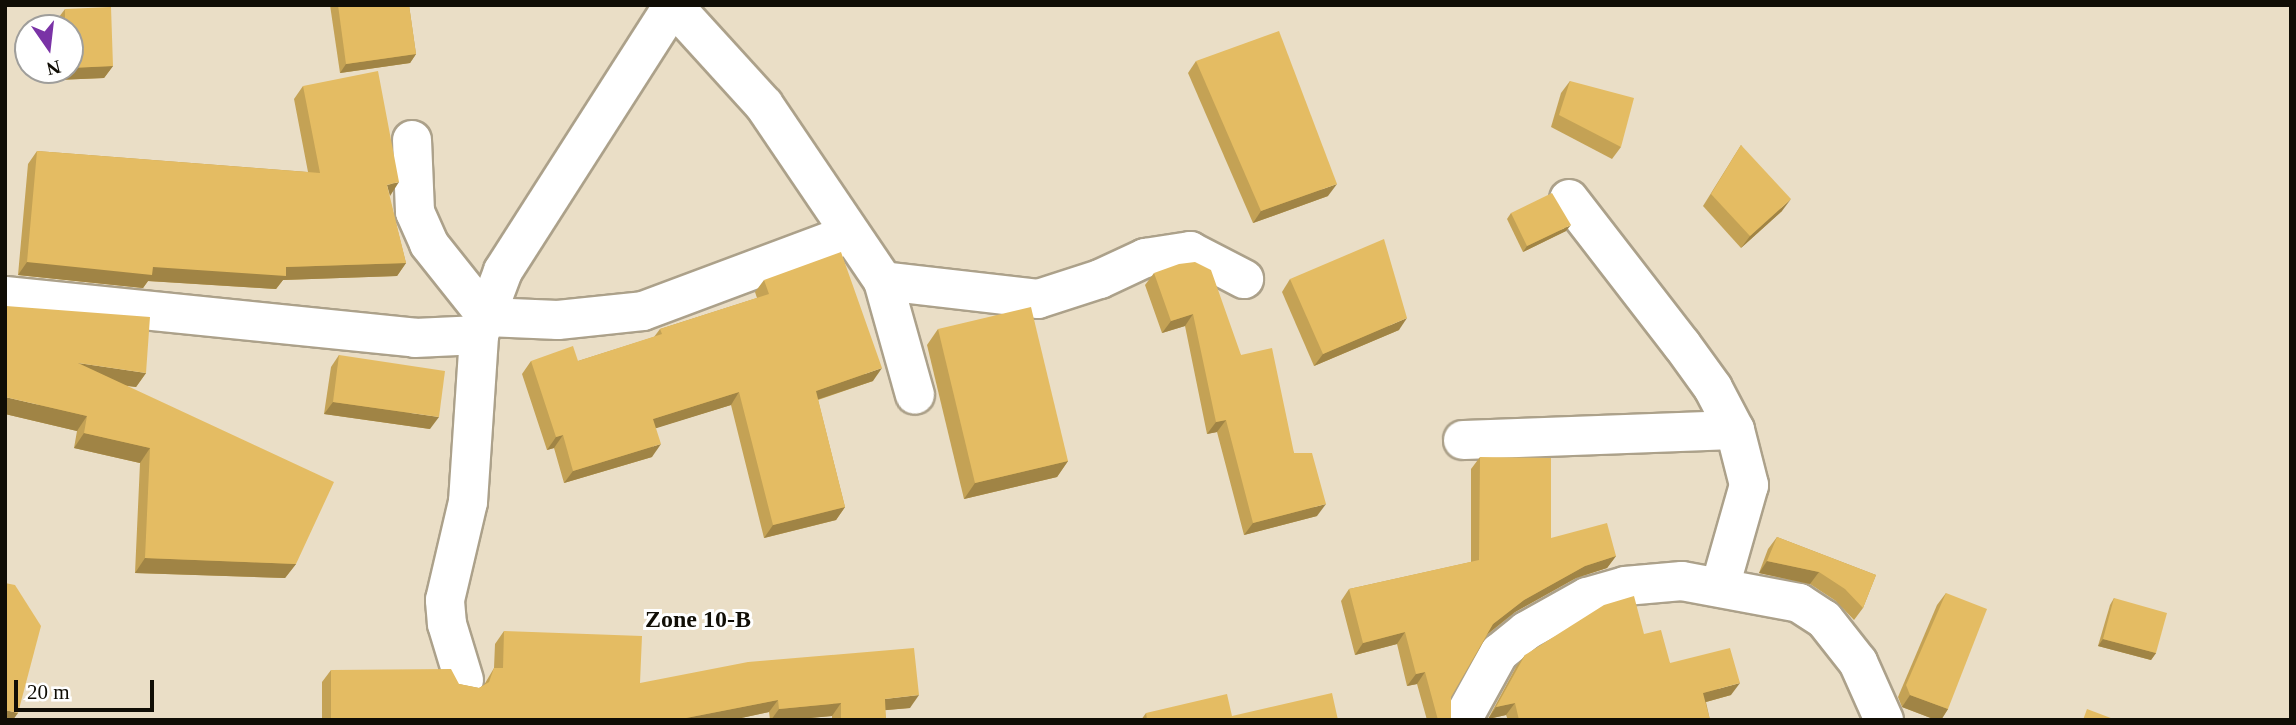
<!DOCTYPE html>
<style>
body{margin:0}
#map{position:relative;width:2296px;height:725px;overflow:hidden;background:#eadec6;font-family:Georgia,serif}
div>[style]{position:absolute}
[style*='--x']{left:calc(var(--x)*1px);top:calc(var(--y)*1px);width:calc(var(--w)*1px);rotate:calc(var(--a)*1deg)}
.roads{filter:drop-shadow(2px 0 #aca18a) drop-shadow(-2px 0 #aca18a) drop-shadow(0 2px #aca18a) drop-shadow(0 -2px #aca18a)}
.minor>*{height:38px;margin:-19px;padding:0 19px;transform-origin:19px;border-radius:19px;background:#fff}
.wall>*{inset:0;background:#c4a255}
.shaded-wall>*{inset:0;background:#a08445}
.building>*{inset:0;background:#e4bc63}
span{translate:-50% -50%;white-space:nowrap;text-align:center;line-height:1.15;-webkit-text-stroke:6px #fff;paint-order:stroke}
.neighbourhood-label{font-size:24px;color:#100d05;font-weight:700}
.frame{position:absolute;inset:0;border:7px solid #100d05;pointer-events:none}
.north{position:absolute;left:14px;top:14px;width:70px;height:70px;box-sizing:border-box;background:#fff;border:2px solid #9f9e9b;border-radius:50%;rotate:166deg;font-size:19px;font-weight:700;line-height:28px;text-align:center;color:#100d05}
.north::after{content:'';display:block;margin:auto;width:24px;height:32px;background:#7a33a6;clip-path:polygon(50% 0,100% 100%,50% 72%,0 100%)}
.scale{position:absolute;left:14px;top:680px;width:140px;height:32px;box-sizing:border-box;border:4px solid #100d05;border-top:0;padding-left:9px;font-size:21px;line-height:24px;white-space:nowrap;color:#100d05;-webkit-text-stroke:5px #fff;paint-order:stroke}
</style>
<div id="map">
<div class="roads">
<div class="minor">
<i style="--x:673;--y:5;--w:135;--a:47.7"></i>
<i style="--x:764;--y:105;--w:212;--a:55.9"></i>
<i style="--x:883;--y:281;--w:118;--a:74.3"></i>
<i style="--x:412;--y:140;--w:72;--a:87.6"></i>
<i style="--x:415;--y:212;--w:35;--a:66"></i>
<i style="--x:429;--y:244;--w:93;--a:51.5"></i>
<i style="--x:487;--y:317;--w:71;--a:2.4"></i>
<i style="--x:558;--y:320;--w:85;--a:-6"></i>
<i style="--x:643;--y:311;--w:220;--a:-20.5"></i>
<i style="--x:1569;--y:199;--w:185;--a:52.3"></i>
<i style="--x:1682;--y:345;--w:53;--a:54.2"></i>
<i style="--x:1713;--y:388;--w:47;--a:62.4"></i>
<i style="--x:883;--y:281;--w:156;--a:6.6"></i>
<i style="--x:1038;--y:299;--w:65;--a:-17.9"></i>
<i style="--x:1100;--y:279;--w:50;--a:-25"></i>
<i style="--x:1145;--y:258;--w:46;--a:-8.8"></i>
<i style="--x:1190;--y:251;--w:61;--a:27.4"></i>
<i style="--x:5;--y:296;--w:412;--a:5.8"></i>
<i style="--x:415;--y:338;--w:64;--a:-2.7"></i>
<i style="--x:1463;--y:440;--w:272;--a:-2.1"></i>
<i style="--x:1735;--y:430;--w:57;--a:75.7"></i>
<i style="--x:1749;--y:485;--w:106;--a:105.9"></i>
<i style="--x:464;--y:680;--w:59;--a:-106.9"></i>
<i style="--x:447;--y:624;--w:24;--a:-95"></i>
<i style="--x:445;--y:600;--w:101;--a:-76.8"></i>
<i style="--x:468;--y:502;--w:167;--a:-86.2"></i>
<i style="--x:479;--y:335;--w:68;--a:-69.4"></i>
<i style="--x:503;--y:271;--w:316;--a:-57.4"></i>
<i style="--x:1462;--y:720;--w:77;--a:-61.1"></i>
<i style="--x:1499;--y:653;--w:35;--a:-39"></i>
<i style="--x:1526;--y:631;--w:70;--a:-29.1"></i>
<i style="--x:1587;--y:597;--w:40;--a:-16"></i>
<i style="--x:1625;--y:586;--w:57;--a:-5"></i>
<i style="--x:1682;--y:581;--w:119;--a:10.6"></i>
<i style="--x:1799;--y:603;--w:30;--a:33"></i>
<i style="--x:1824;--y:619;--w:55;--a:51.7"></i>
<i style="--x:1858;--y:662;--w:64;--a:65.9"></i>
</div>
</div>
<div class="wall">
<i style="clip-path:polygon(330px 5px,409px 5px,416px 54px,410px 63px,340px 73px)"></i>
<i style="clip-path:polygon(65px 9px,113px 66px,104px 78px,57px 80px,57px 70px,70px 70px,70px 28px,56px 28px,56px 21px)"></i>
<i style="clip-path:polygon(1196px 61px,1328px 196px,1253px 223px,1188px 73px)"></i>
<i style="clip-path:polygon(1570px 81px,1621px 147px,1612px 159px,1551px 127px,1561px 93px)"></i>
<i style="clip-path:polygon(303px 86px,389px 196px,406px 263px,397px 276px,283px 280px,276px 289px,148px 281px,143px 288px,18px 275px,28px 164px,37px 151px,308px 172px,294px 99px)"></i>
<i style="clip-path:polygon(1741px 145px,1782px 211px,1741px 248px,1703px 206px)"></i>
<i style="clip-path:polygon(1511px 213px,1566px 231px,1523px 252px,1507px 219px)"></i>
<i style="clip-path:polygon(1154px 273px,1241px 355px,1294px 453px,1317px 516px,1244px 535px,1217px 432px,1207px 434px,1185px 326px,1162px 333px,1145px 285px)"></i>
<i style="clip-path:polygon(1290px 279px,1399px 330px,1314px 366px,1282px 292px)"></i>
<i style="clip-path:polygon(764px 280px,873px 381px,818px 400px,845px 507px,836px 520px,764px 538px,731px 405px,655px 428px,652px 457px,564px 483px,554px 448px,547px 450px,522px 374px,531px 361px,578px 361px,654px 337px,660px 329px,757px 298px,755px 292px)"></i>
<i style="clip-path:polygon(938px 329px,1068px 461px,1057px 477px,964px 499px,927px 345px)"></i>
<i style="clip-path:polygon(339px 355px,430px 429px,324px 414px,331px 367px)"></i>
<i style="clip-path:polygon(146px 373px,136px 387px,127px 386px,296px 564px,285px 578px,135px 573px,140px 463px,74px 448px,77px 431px,5px 414px)"></i>
<i style="clip-path:polygon(1480px 457px,1551px 538px,1616px 556px,1607px 568px,1576px 578px,1515px 612px,1488px 634px,1451px 697px,1451px 718px,1450px 720px,1427px 720px,1417px 684px,1407px 686px,1397px 644px,1355px 655px,1341px 601px,1349px 589px,1471px 562px,1471px 469px)"></i>
<i style="clip-path:polygon(1777px 537px,1876px 575px,1863px 608px,1854px 620px,1836px 601px,1810px 584px,1759px 573px,1768px 549px)"></i>
<i style="clip-path:polygon(1946px 593px,1948px 709px,1941px 720px,1936px 720px,1902px 707px,1898px 697px,1937px 605px)"></i>
<i style="clip-path:polygon(2114px 598px,2156px 653px,2151px 660px,2098px 646px,2110px 605px)"></i>
<i style="clip-path:polygon(504px 631px,640px 683px,910px 708px,885px 710px,886px 720px,832px 720px,832px 716px,788px 720px,770px 720px,769px 712px,732px 720px,322px 720px,322px 682px,331px 670px,459px 684px,479px 688px,484px 685px,494px 668px,495px 644px)"></i>
<i style="clip-path:polygon(1644px 634px,1670px 663px,1731px 695px,1706px 702px,1710px 720px,1508px 720px,1506px 715px,1488px 719px,1516px 667px,1525px 655px)"></i>
<i style="clip-path:polygon(1146px 713px,1338px 720px,1141px 720px)"></i>
</div>
<div class="shaded-wall">
<i style="clip-path:polygon(416px 54px,410px 63px,340px 73px,346px 64px)"></i>
<i style="clip-path:polygon(113px 66px,104px 78px,57px 80px,64px 70px,70px 70px,70px 68px)"></i>
<i style="clip-path:polygon(399px 182px,390px 196px,387px 185px)"></i>
<i style="clip-path:polygon(1337px 184px,1328px 196px,1253px 223px,1261px 211px)"></i>
<i style="clip-path:polygon(1791px 199px,1782px 211px,1741px 248px,1750px 236px)"></i>
<i style="clip-path:polygon(1571px 225px,1566px 231px,1523px 252px,1527px 246px)"></i>
<i style="clip-path:polygon(27px 262px,153px 267px,286px 267px,406px 263px,397px 276px,283px 280px,276px 289px,148px 281px,143px 288px,18px 275px)"></i>
<i style="clip-path:polygon(1193px 314px,1185px 326px,1162px 333px,1171px 321px)"></i>
<i style="clip-path:polygon(1407px 318px,1399px 330px,1314px 366px,1323px 354px)"></i>
<i style="clip-path:polygon(78px 363px,146px 373px,136px 387px,68px 377px)"></i>
<i style="clip-path:polygon(882px 368px,873px 381px,807px 403px,816px 391px)"></i>
<i style="clip-path:polygon(739px 392px,731px 405px,644px 432px,653px 419px)"></i>
<i style="clip-path:polygon(5px 397px,87px 416px,77px 431px,5px 414px)"></i>
<i style="clip-path:polygon(333px 402px,439px 417px,430px 429px,324px 414px)"></i>
<i style="clip-path:polygon(1226px 420px,1217px 432px,1207px 434px,1216px 422px)"></i>
<i style="clip-path:polygon(84px 433px,150px 448px,140px 463px,74px 448px)"></i>
<i style="clip-path:polygon(563px 435px,554px 448px,547px 450px,556px 437px)"></i>
<i style="clip-path:polygon(661px 444px,652px 457px,564px 483px,573px 471px)"></i>
<i style="clip-path:polygon(1068px 461px,1057px 477px,964px 499px,975px 483px)"></i>
<i style="clip-path:polygon(1326px 504px,1317px 516px,1244px 535px,1253px 523px)"></i>
<i style="clip-path:polygon(845px 507px,836px 520px,764px 538px,773px 525px)"></i>
<i style="clip-path:polygon(1616px 556px,1607px 568px,1576px 578px,1515px 612px,1485px 636px,1493px 624px,1524px 600px,1585px 566px)"></i>
<i style="clip-path:polygon(145px 558px,296px 564px,285px 578px,135px 573px)"></i>
<i style="clip-path:polygon(1767px 561px,1819px 572px,1810px 584px,1759px 573px)"></i>
<i style="clip-path:polygon(1405px 632px,1397px 644px,1355px 655px,1363px 643px)"></i>
<i style="clip-path:polygon(2103px 639px,2156px 653px,2151px 660px,2098px 646px)"></i>
<i style="clip-path:polygon(1425px 672px,1417px 684px,1407px 686px,1416px 674px)"></i>
<i style="clip-path:polygon(1740px 683px,1731px 695px,1695px 705px,1703px 693px)"></i>
<i style="clip-path:polygon(919px 695px,910px 708px,876px 711px,885px 699px)"></i>
<i style="clip-path:polygon(1910px 695px,1948px 709px,1941px 720px,1936px 720px,1902px 707px)"></i>
<i style="clip-path:polygon(778px 700px,769px 712px,732px 720px,676px 720px)"></i>
<i style="clip-path:polygon(841px 703px,832px 716px,788px 720px,771px 720px,779px 709px)"></i>
<i style="clip-path:polygon(1515px 703px,1506px 715px,1488px 719px,1496px 707px)"></i>
<i style="clip-path:polygon(5px 710px,18px 713px,13px 720px,5px 720px)"></i>
<i style="clip-path:polygon(598px 718px,665px 720px,596px 720px)"></i>
</div>
<div class="building">
<i style="clip-path:polygon(338px 5px,409px 5px,416px 54px,346px 64px)"></i>
<i style="clip-path:polygon(111px 7px,113px 66px,70px 68px,70px 28px,65px 28px,65px 9px)"></i>
<i style="clip-path:polygon(1279px 31px,1337px 184px,1261px 211px,1196px 61px)"></i>
<i style="clip-path:polygon(378px 71px,399px 182px,387px 185px,406px 263px,286px 267px,286px 276px,153px 267px,152px 275px,27px 262px,37px 151px,320px 173px,303px 86px)"></i>
<i style="clip-path:polygon(1570px 81px,1634px 98px,1621px 147px,1559px 115px)"></i>
<i style="clip-path:polygon(1741px 145px,1791px 199px,1750px 236px,1711px 194px)"></i>
<i style="clip-path:polygon(1552px 193px,1571px 225px,1527px 246px,1511px 213px)"></i>
<i style="clip-path:polygon(1384px 239px,1407px 318px,1323px 354px,1290px 279px)"></i>
<i style="clip-path:polygon(841px 252px,882px 368px,816px 391px,845px 507px,773px 525px,739px 392px,653px 419px,661px 444px,573px 471px,563px 435px,556px 437px,531px 361px,573px 346px,578px 361px,662px 334px,660px 329px,769px 294px,764px 280px)"></i>
<i style="clip-path:polygon(1195px 262px,1211px 270px,1241px 355px,1272px 348px,1294px 453px,1312px 453px,1326px 504px,1253px 523px,1226px 420px,1216px 422px,1193px 314px,1171px 321px,1154px 273px,1179px 264px)"></i>
<i style="clip-path:polygon(6px 306px,150px 317px,146px 373px,78px 363px,334px 482px,296px 564px,145px 558px,150px 448px,84px 433px,87px 416px,5px 397px)"></i>
<i style="clip-path:polygon(1031px 307px,1068px 461px,975px 483px,938px 329px)"></i>
<i style="clip-path:polygon(339px 355px,445px 371px,439px 417px,333px 402px)"></i>
<i style="clip-path:polygon(1480px 457px,1551px 458px,1551px 538px,1607px 523px,1616px 556px,1585px 566px,1524px 600px,1493px 624px,1451px 697px,1451px 718px,1438px 720px,1425px 672px,1416px 674px,1405px 632px,1363px 643px,1349px 589px,1479px 560px)"></i>
<i style="clip-path:polygon(1777px 537px,1876px 575px,1863px 608px,1845px 589px,1819px 572px,1767px 561px)"></i>
<i style="clip-path:polygon(5px 583px,15px 585px,41px 626px,18px 713px,5px 710px)"></i>
<i style="clip-path:polygon(1946px 593px,1987px 609px,1948px 709px,1910px 695px,1906px 685px)"></i>
<i style="clip-path:polygon(1634px 596px,1644px 634px,1661px 630px,1670px 663px,1730px 648px,1740px 683px,1703px 693px,1710px 720px,1519px 720px,1515px 703px,1496px 707px,1525px 655px,1604px 605px)"></i>
<i style="clip-path:polygon(2114px 598px,2167px 613px,2156px 653px,2103px 639px)"></i>
<i style="clip-path:polygon(504px 631px,642px 636px,640px 683px,748px 662px,914px 648px,919px 695px,885px 699px,886px 720px,841px 720px,841px 703px,779px 709px,778px 700px,676px 720px,598px 718px,598px 720px,331px 720px,331px 670px,451px 669px,459px 684px,479px 688px,489px 682px,494px 668px,503px 668px)"></i>
<i style="clip-path:polygon(1332px 693px,1338px 720px,1147px 720px,1146px 713px,1227px 694px,1232px 716px)"></i>
<i style="clip-path:polygon(2087px 709px,2116px 720px,2083px 720px)"></i>
</div>
<div class="neighbourhood-label">
<span style="left:698px;top:620px">Zone 10-B</span>
</div>
<div class="frame"></div>
<div class="north">N</div>
<div class="scale">20 m</div>
</div>
